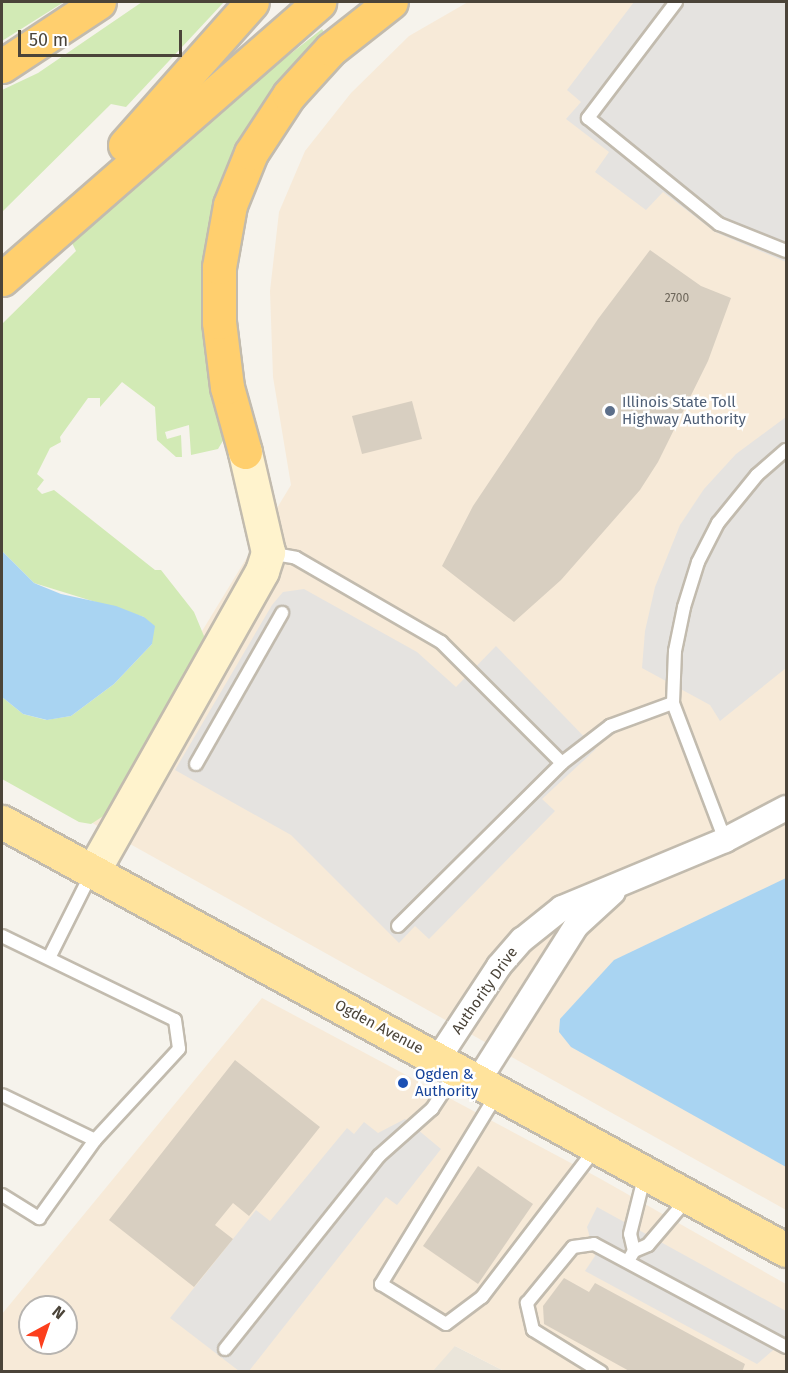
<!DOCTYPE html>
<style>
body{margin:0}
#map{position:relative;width:788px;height:1373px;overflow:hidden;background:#f6f3ec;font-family:"Fira Sans",sans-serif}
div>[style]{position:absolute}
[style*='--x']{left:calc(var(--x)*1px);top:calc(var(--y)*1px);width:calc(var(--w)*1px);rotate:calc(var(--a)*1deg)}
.residential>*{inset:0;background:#eae5da}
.commercial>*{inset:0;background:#f7ead8}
.green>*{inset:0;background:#d2eab5}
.parking>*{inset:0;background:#e5e3e0}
.water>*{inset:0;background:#a9d4f2}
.building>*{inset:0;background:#d8cfc1}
.roads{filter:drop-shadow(2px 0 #c2bbae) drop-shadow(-2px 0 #c2bbae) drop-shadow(0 2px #c2bbae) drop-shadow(0 -2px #c2bbae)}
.lane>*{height:12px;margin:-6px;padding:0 6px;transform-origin:6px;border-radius:6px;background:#fff}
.street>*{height:24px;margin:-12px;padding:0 12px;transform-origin:12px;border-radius:12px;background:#fff}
.secondary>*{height:33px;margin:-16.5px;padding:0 16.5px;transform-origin:16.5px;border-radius:16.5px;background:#fff3cd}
.primary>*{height:33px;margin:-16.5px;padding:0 16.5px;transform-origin:16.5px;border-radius:16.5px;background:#ffe39c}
.highway>*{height:33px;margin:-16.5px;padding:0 16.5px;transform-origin:16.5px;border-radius:16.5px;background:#ffcf6e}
.dots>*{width:16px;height:16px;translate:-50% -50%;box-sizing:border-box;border:3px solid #fff;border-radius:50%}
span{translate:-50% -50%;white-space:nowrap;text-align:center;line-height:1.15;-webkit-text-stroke:5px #fff;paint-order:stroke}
.number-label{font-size:12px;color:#6e675b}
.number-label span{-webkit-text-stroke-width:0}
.service-label{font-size:15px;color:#4e5e75}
.left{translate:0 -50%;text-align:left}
.street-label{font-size:15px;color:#4b4439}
.transit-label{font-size:15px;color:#164399}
.frame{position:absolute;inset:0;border:3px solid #4b4439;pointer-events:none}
.north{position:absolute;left:18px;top:1295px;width:60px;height:60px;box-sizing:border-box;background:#fff;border:2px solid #b7b4b0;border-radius:50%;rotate:40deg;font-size:16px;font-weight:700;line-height:24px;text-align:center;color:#4b4439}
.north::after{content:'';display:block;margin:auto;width:21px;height:27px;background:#fc3f1d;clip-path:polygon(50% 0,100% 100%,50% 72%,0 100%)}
.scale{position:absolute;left:18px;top:30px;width:164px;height:27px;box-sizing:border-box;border:3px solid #4b4439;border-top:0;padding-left:8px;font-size:18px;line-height:21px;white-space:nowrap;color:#4b4439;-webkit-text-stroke:4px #fff;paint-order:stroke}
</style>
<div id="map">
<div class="residential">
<i style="clip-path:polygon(453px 1345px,504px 1371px,431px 1372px)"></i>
</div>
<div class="commercial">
<i style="clip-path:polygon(468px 2px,786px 2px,786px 1210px,87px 820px,291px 485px,273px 377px,270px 291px,279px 212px,305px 151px,351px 93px,409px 36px)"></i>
<i style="clip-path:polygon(evenodd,262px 998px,599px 1178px,786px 1284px,786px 1371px,504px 1371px,455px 1346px,433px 1371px,2px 1372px,2px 1314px,262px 998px,30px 1307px,66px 1307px,66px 1343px,30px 1343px,30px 1307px)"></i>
</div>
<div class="green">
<i style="clip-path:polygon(2px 2px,64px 2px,2px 41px)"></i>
<i style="clip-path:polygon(142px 2px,224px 2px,126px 107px,111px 104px,2px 212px,2px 90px,38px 73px)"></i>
<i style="clip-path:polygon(322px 29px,326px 35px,233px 172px,227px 434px,218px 449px,191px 455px,189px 425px,165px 432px,167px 439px,181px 435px,182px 457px,176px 457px,157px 440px,155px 407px,122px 382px,100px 407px,100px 398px,88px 398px,60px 437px,61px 442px,50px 448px,37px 474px,44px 480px,37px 489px,42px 494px,54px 490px,155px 570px,161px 570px,194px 612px,204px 636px,203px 647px,108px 813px,91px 824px,79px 822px,2px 779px,2px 697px,23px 714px,46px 720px,71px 716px,114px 684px,152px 644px,144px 617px,34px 583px,2px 551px,2px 324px,76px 251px,72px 243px,214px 114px)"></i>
</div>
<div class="parking">
<i style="clip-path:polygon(634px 2px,786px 2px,786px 262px,715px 232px,663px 192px,646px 210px,595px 172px,609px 152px,566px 119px,581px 102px,567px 90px)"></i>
<i style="clip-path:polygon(786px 417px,786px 668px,720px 721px,710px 705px,642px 668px,645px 631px,655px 587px,680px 525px,704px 489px,736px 454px)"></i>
<i style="clip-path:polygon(304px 589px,417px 652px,456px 687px,496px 646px,596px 749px,542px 799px,555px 811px,429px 939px,415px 926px,399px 943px,291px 835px,175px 770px,272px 605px,283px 592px)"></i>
<i style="clip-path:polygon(405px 1119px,441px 1149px,397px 1205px,386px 1197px,249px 1371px,239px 1371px,170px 1318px,256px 1210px,270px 1221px,347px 1128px,354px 1134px,364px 1122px,378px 1133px)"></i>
<i style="clip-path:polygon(597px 1207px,786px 1311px,786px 1339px,757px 1364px,585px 1271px,595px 1256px,587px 1227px)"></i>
</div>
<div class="water">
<i style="clip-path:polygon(2px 551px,34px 583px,61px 594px,116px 606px,144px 617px,155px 626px,152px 644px,114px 684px,71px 716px,47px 720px,23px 714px,2px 697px)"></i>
<i style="clip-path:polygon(786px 878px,786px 1167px,571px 1047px,559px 1032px,560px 1019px,614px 960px)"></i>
</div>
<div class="building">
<i style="clip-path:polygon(650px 250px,701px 286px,731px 298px,708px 361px,658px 462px,640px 490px,561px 580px,514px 622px,442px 566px,473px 506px,598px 319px)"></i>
<i style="clip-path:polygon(412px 401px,422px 439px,362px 454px,352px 416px)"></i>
<i style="clip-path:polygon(235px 1060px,320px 1127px,249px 1216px,233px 1203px,215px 1225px,233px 1239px,194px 1287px,109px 1220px)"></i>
<i style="clip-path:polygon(478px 1166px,533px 1204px,478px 1284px,423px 1246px)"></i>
<i style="clip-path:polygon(564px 1278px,589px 1292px,595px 1283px,745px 1364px,742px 1372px,631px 1372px,544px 1324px,543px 1306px)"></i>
</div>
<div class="roads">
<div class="lane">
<i style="--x:676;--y:2;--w:146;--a:127.2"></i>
<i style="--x:588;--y:118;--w:169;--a:39"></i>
<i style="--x:719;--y:224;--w:72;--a:21.9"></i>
<i style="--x:269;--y:553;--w:27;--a:10"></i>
<i style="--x:296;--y:558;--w:168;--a:30.1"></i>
<i style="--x:441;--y:642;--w:171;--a:45"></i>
<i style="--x:196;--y:764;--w:174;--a:-60.3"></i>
<i style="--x:725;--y:840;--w:147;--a:-110.8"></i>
<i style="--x:673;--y:703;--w:52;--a:-87.8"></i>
<i style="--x:675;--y:651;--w:45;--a:-78.4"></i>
<i style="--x:684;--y:607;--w:47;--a:-72.7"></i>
<i style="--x:698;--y:562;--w:44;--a:-62.9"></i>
<i style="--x:718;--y:523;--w:62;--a:-50.9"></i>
<i style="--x:757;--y:475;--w:38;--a:-41"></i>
<i style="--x:398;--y:926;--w:231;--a:-44.8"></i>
<i style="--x:562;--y:763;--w:61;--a:-37.6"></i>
<i style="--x:610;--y:726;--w:67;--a:-20.1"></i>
<i style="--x:2;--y:936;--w:192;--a:25.9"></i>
<i style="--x:175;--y:1020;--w:29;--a:82"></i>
<i style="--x:179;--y:1049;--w:124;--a:132.7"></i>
<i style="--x:95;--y:1140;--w:103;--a:-154.2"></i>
<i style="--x:49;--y:958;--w:96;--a:-63.4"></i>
<i style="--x:497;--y:1094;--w:223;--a:121.4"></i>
<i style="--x:381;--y:1284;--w:76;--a:31.6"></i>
<i style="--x:446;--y:1324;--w:45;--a:-36.9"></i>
<i style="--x:482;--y:1297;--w:188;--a:-52.6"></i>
<i style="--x:2;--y:1195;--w:44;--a:31.9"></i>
<i style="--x:39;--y:1218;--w:96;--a:-54.3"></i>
<i style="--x:634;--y:1251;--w:17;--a:-103"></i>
<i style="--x:630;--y:1234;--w:62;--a:-76"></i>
<i style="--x:628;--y:1261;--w:12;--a:-59"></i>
<i style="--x:634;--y:1251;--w:15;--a:-23"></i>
<i style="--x:648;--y:1245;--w:62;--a:-49.6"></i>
<i style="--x:225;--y:1349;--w:247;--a:-51.4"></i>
<i style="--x:379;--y:1156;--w:71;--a:-41.6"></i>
<i style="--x:432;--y:1109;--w:45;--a:-56.7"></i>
<i style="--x:601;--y:1372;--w:80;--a:-148.3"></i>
<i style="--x:533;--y:1330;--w:28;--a:-103"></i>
<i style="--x:527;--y:1303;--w:72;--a:-50.6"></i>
<i style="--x:573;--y:1247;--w:21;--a:-8"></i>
<i style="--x:594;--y:1244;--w:218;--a:28.2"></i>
</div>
<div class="street">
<i style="--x:438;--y:1059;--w:111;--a:-56.7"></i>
<i style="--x:499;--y:966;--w:35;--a:-49"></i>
<i style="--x:522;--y:940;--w:51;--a:-38.7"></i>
<i style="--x:562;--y:908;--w:177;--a:-22.6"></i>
<i style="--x:725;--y:840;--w:69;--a:-27.7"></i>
<i style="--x:478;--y:1081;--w:183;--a:-57.7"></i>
<i style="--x:576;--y:926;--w:50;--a:-42.6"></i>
</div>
<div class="secondary">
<i style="--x:93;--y:871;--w:344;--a:-60.6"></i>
<i style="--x:262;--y:571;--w:20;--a:-72"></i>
<i style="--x:268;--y:552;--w:103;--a:-103"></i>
</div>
<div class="primary">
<i style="--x:2;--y:822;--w:893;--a:28.63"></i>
</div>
<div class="highway">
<i style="--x:2;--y:66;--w:116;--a:-33.4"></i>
<i style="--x:125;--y:145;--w:191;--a:-48.4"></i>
<i style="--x:2;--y:279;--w:421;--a:-41.1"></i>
<i style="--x:245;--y:452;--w:67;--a:-105.5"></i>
<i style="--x:227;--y:387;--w:65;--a:-97"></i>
<i style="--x:219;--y:322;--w:55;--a:-90"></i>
<i style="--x:219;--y:267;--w:63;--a:-79.9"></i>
<i style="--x:230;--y:205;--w:56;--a:-68"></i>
<i style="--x:251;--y:153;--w:69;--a:-56.8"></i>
<i style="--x:289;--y:95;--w:62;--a:-47.6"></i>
<i style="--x:331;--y:49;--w:76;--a:-38.1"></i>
</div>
</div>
<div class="dots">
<i style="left:610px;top:411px;background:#5c6f8a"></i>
<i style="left:403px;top:1083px;background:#1a4fb4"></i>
</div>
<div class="number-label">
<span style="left:677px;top:299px">2700</span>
</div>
<div class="service-label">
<span class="left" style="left:622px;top:411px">Illinois State Toll<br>Highway Authority</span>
</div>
<div class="street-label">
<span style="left:485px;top:991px;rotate:-55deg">Authority Drive</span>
<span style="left:379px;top:1027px;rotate:28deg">Ogden Avenue</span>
</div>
<div class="transit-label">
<span class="left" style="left:415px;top:1083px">Ogden &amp;<br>Authority</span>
</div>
<div class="frame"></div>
<div class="north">N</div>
<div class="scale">50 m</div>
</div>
